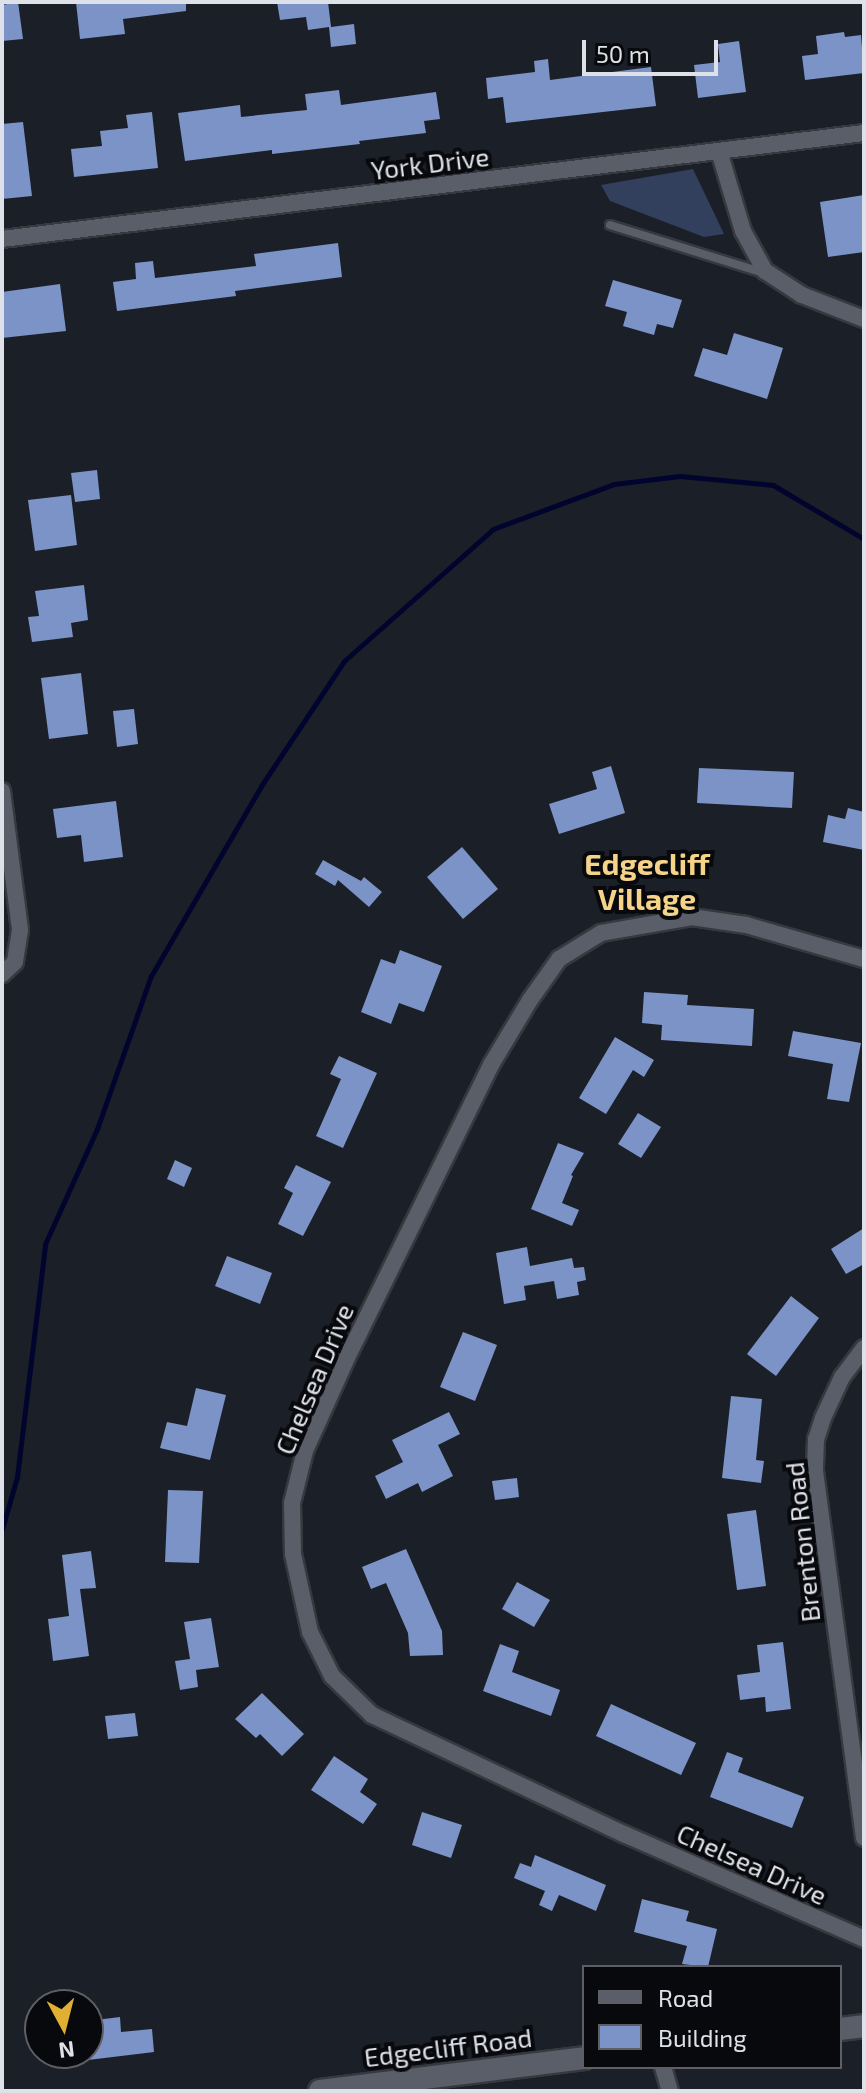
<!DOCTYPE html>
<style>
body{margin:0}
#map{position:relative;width:866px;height:2093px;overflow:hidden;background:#1b1f27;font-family:"Exo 2",sans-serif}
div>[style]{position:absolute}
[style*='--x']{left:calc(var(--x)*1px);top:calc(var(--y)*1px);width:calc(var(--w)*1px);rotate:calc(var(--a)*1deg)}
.green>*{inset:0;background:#323f5d}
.stream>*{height:5px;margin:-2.5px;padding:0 2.5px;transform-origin:2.5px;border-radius:2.5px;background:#01052e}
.building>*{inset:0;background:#7c93c7}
.roads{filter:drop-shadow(2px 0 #36393f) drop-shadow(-2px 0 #36393f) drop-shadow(0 2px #36393f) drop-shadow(0 -2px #36393f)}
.lane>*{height:8px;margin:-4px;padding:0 4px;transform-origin:4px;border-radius:4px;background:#5a5e68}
.street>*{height:16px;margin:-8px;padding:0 8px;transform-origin:8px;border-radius:8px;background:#5a5e68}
.secondary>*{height:22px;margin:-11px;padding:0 11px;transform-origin:11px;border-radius:11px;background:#5a5e68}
span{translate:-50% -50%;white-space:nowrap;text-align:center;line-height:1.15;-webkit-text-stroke:8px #08090d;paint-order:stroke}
.street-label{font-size:26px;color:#dee1e7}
.quarter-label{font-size:30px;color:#f5d389;font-weight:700}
.frame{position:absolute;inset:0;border:4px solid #dee1e7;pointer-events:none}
.legend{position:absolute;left:582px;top:1965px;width:260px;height:104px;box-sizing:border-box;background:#08090d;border:2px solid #5e5f64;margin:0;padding:10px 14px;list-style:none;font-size:24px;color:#dee1e7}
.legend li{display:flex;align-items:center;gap:16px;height:40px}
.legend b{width:40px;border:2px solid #5e5f64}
.north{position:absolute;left:24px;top:1989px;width:80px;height:80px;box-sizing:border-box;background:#08090d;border:2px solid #5e5f64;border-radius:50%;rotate:173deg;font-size:22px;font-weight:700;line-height:32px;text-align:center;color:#dee1e7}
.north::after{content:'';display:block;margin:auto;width:28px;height:36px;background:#e0b034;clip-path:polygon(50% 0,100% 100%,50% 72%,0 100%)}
.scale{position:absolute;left:582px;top:40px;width:136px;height:36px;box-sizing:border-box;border:4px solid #dee1e7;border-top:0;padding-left:10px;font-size:24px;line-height:28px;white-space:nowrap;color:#dee1e7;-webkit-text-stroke:6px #08090d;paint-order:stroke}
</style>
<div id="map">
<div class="green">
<i style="clip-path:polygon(693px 169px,724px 234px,704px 237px,610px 201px,601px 185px)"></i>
</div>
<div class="stream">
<i style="--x:2;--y:1529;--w:54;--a:-73.9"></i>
<i style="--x:17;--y:1477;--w:235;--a:-83.1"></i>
<i style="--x:45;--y:1244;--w:126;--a:-65.7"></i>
<i style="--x:97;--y:1129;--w:162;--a:-70.6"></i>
<i style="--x:151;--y:976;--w:220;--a:-59.9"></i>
<i style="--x:261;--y:786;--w:150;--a:-56.4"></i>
<i style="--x:344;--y:661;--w:199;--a:-41.5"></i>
<i style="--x:493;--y:529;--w:129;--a:-20.4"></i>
<i style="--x:614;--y:484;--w:66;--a:-6.9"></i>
<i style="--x:680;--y:476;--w:93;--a:5.5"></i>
<i style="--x:773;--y:485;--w:106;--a:30.7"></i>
</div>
<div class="building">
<i style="clip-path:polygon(18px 2px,23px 39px,2px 41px,2px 5px)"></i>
<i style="clip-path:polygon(76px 2px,186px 2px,186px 11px,123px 19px,125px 34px,80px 39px)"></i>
<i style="clip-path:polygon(277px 2px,328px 2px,331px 27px,354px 24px,356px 44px,331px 47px,329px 27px,308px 30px,306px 17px,280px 20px)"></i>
<i style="clip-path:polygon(844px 32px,845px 37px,861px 35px,864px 73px,805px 80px,802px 56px,818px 54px,816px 36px)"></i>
<i style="clip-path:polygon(739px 41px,746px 92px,698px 98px,694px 65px,720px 62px,718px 44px)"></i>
<i style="clip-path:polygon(548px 59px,550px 80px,651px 67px,656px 106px,506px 123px,503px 97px,488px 99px,486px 78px,535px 72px,534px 61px)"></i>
<i style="clip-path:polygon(339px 90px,341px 105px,436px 92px,440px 119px,424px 121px,426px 133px,359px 141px,360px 144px,272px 154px,272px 150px,185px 161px,178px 113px,240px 105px,241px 117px,307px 110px,305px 94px)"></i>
<i style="clip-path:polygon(152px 112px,158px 168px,74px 177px,71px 149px,102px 146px,100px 131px,128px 128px,126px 115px)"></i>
<i style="clip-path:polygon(23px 122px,32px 196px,2px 199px,2px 124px)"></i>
<i style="clip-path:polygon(864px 195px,864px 252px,828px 257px,820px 202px)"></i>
<i style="clip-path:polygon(338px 243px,342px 277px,235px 291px,236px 296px,117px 311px,113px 282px,136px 279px,135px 263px,153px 261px,155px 278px,256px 266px,254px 254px)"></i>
<i style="clip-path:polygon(613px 280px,682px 300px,673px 328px,657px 324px,654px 335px,623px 326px,627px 312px,605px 306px)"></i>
<i style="clip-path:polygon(60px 284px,66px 331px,2px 338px,2px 292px)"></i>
<i style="clip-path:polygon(734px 333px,783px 348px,767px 399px,694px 376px,703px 348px,727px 355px)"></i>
<i style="clip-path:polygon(97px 470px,100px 499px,75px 502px,71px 473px)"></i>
<i style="clip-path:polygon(71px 495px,77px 545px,35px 551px,28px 500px)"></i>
<i style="clip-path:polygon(84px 585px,88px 620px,71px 623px,73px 637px,32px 642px,28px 617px,39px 616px,35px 591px)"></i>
<i style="clip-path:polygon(81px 673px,88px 734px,49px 739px,41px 678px)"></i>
<i style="clip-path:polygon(134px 709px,138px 744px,117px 747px,113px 711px)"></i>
<i style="clip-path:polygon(611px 766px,625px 813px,559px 834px,549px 804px,597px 789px,592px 772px)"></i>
<i style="clip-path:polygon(699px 768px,794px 772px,792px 808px,697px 803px)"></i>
<i style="clip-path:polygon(116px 801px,123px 857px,84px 862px,81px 835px,57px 838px,53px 809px)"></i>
<i style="clip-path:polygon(848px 808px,864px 812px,864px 850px,823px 842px,828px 815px,845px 819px)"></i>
<i style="clip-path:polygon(462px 847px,498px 889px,463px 919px,427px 877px)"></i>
<i style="clip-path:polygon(323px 860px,361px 881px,364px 877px,382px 892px,369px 907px,338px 880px,335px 886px,315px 874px)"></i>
<i style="clip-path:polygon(400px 950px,442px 966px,424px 1012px,399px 1003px,391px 1024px,361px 1012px,381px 959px,395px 964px)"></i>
<i style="clip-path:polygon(644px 992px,688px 995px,687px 1005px,754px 1009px,752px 1046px,661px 1040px,662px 1025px,642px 1023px)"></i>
<i style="clip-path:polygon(793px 1031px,861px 1043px,849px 1102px,827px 1099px,833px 1064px,788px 1056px)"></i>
<i style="clip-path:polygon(615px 1037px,654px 1060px,644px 1077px,633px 1070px,606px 1114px,579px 1098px)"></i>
<i style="clip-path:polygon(339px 1056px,377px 1073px,343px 1148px,316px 1136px,341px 1079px,330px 1074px)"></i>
<i style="clip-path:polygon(638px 1113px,661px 1127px,641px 1158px,618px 1144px)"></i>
<i style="clip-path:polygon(558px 1143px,584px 1153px,571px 1175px,573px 1176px,562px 1203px,579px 1210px,572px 1226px,531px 1209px)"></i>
<i style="clip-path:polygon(175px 1160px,192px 1168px,184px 1187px,167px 1179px)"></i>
<i style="clip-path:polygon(296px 1165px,331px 1182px,303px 1236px,278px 1224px,293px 1193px,284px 1188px)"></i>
<i style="clip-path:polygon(864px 1228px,864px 1264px,846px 1274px,831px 1249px)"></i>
<i style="clip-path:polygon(527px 1247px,530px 1266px,572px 1258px,574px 1268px,584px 1267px,586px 1280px,577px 1282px,579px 1295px,557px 1299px,554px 1281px,524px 1286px,526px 1300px,504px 1304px,496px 1253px)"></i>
<i style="clip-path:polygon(227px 1256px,272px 1273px,260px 1304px,215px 1286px)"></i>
<i style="clip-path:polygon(791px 1296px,819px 1318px,776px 1376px,747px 1354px)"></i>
<i style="clip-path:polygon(463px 1332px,497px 1345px,475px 1401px,440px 1387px)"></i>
<i style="clip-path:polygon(196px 1388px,226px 1395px,210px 1460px,160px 1448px,167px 1422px,187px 1426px)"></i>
<i style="clip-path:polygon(731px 1396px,762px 1399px,756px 1460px,764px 1461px,761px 1483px,722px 1478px)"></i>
<i style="clip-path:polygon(449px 1412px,460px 1434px,438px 1445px,453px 1476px,422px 1492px,418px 1483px,386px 1499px,375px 1476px,403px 1462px,392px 1440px)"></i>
<i style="clip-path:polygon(517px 1478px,519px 1497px,495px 1500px,492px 1481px)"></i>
<i style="clip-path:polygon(168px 1490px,203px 1491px,199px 1563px,165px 1562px)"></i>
<i style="clip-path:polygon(756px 1510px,766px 1586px,737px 1590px,727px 1514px)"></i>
<i style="clip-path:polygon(406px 1549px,442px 1631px,443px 1655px,410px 1656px,408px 1633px,386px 1583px,371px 1589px,362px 1567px)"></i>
<i style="clip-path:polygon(91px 1551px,96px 1588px,80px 1589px,89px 1656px,53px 1661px,48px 1619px,69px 1616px,62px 1555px)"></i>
<i style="clip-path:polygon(517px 1582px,550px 1600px,534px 1627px,502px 1609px)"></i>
<i style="clip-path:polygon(211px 1618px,219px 1667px,196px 1670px,198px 1687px,180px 1690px,175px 1661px,190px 1659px,184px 1622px)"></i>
<i style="clip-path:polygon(783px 1642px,791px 1709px,766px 1712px,765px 1697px,740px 1700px,737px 1675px,760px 1672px,757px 1645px)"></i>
<i style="clip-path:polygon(500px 1644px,519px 1651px,512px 1672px,560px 1690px,551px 1716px,483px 1691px)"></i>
<i style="clip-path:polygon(262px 1693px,304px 1734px,282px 1756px,260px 1734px,256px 1738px,235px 1719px)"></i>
<i style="clip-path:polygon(611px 1704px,696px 1743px,681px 1775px,596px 1736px)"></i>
<i style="clip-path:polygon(135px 1713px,138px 1736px,108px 1739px,105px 1716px)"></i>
<i style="clip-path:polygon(727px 1752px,743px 1758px,738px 1772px,804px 1797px,792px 1828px,710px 1797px)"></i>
<i style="clip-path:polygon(334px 1756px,368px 1779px,360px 1792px,377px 1804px,363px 1824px,311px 1790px)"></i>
<i style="clip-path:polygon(422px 1812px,462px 1825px,451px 1858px,412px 1845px)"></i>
<i style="clip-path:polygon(535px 1855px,606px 1885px,596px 1911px,559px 1895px,552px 1911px,539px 1905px,545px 1891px,514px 1878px,520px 1863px,531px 1867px)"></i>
<i style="clip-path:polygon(642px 1899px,689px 1911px,686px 1921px,717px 1929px,708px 1967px,682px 1964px,687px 1946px,634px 1932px)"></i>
<i style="clip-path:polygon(120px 2017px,121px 2032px,152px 2029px,154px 2052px,88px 2060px,88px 2021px)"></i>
</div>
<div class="roads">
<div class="lane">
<i style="--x:610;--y:225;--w:161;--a:17.3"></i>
</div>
<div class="street">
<i style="--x:719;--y:151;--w:84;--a:73.3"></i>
<i style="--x:743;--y:231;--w:46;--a:61.2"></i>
<i style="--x:765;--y:271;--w:44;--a:33"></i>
<i style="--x:802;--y:295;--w:66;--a:21.2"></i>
<i style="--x:2;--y:239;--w:868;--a:-7.01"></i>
<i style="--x:2;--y:791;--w:140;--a:82.6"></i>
<i style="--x:20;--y:930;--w:32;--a:99"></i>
<i style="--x:15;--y:962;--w:18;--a:137"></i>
<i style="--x:864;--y:959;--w:123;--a:-163.9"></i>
<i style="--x:746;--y:925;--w:55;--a:-171.6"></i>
<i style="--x:692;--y:917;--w:92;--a:170"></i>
<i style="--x:601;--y:933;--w:49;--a:148.2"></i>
<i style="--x:559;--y:959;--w:50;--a:125.3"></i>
<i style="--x:530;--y:1000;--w:76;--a:121"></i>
<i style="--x:491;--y:1065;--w:317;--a:116.2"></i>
<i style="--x:351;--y:1349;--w:112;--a:114.3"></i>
<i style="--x:305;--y:1451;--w:54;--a:104"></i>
<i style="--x:292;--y:1503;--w:51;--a:88.9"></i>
<i style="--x:293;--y:1554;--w:80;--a:77.7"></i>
<i style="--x:310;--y:1632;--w:49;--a:63.4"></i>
<i style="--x:332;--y:1676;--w:56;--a:44.3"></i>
<i style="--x:372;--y:1715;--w:279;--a:25.3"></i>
<i style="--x:624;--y:1834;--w:262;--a:23.6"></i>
<i style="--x:864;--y:1348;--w:36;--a:127"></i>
<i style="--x:842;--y:1377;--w:45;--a:114.9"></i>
<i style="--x:823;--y:1418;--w:22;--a:108"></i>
<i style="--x:816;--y:1439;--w:32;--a:92"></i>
<i style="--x:815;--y:1471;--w:370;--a:82.4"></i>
<i style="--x:663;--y:2067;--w:25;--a:74"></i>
</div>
<div class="secondary">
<i style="--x:840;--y:2029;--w:24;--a:-7"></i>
<i style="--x:320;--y:2091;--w:266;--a:-7.1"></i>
</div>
</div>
<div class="street-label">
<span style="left:430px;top:163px;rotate:-7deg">York Drive</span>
<span style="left:314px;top:1379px;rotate:-67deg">Chelsea Drive</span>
<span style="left:802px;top:1542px;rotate:-96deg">Brenton Road</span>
<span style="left:752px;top:1864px;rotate:24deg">Chelsea Drive</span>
<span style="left:448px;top:2047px;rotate:-7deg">Edgecliff Road</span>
</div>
<div class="quarter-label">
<span style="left:647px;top:880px">Edgecliff<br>Village</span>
</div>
<div class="frame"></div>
<ul class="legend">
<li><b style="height:10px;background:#5a5e68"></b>Road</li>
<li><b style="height:22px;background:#7c93c7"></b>Building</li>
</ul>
<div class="north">N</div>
<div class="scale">50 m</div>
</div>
